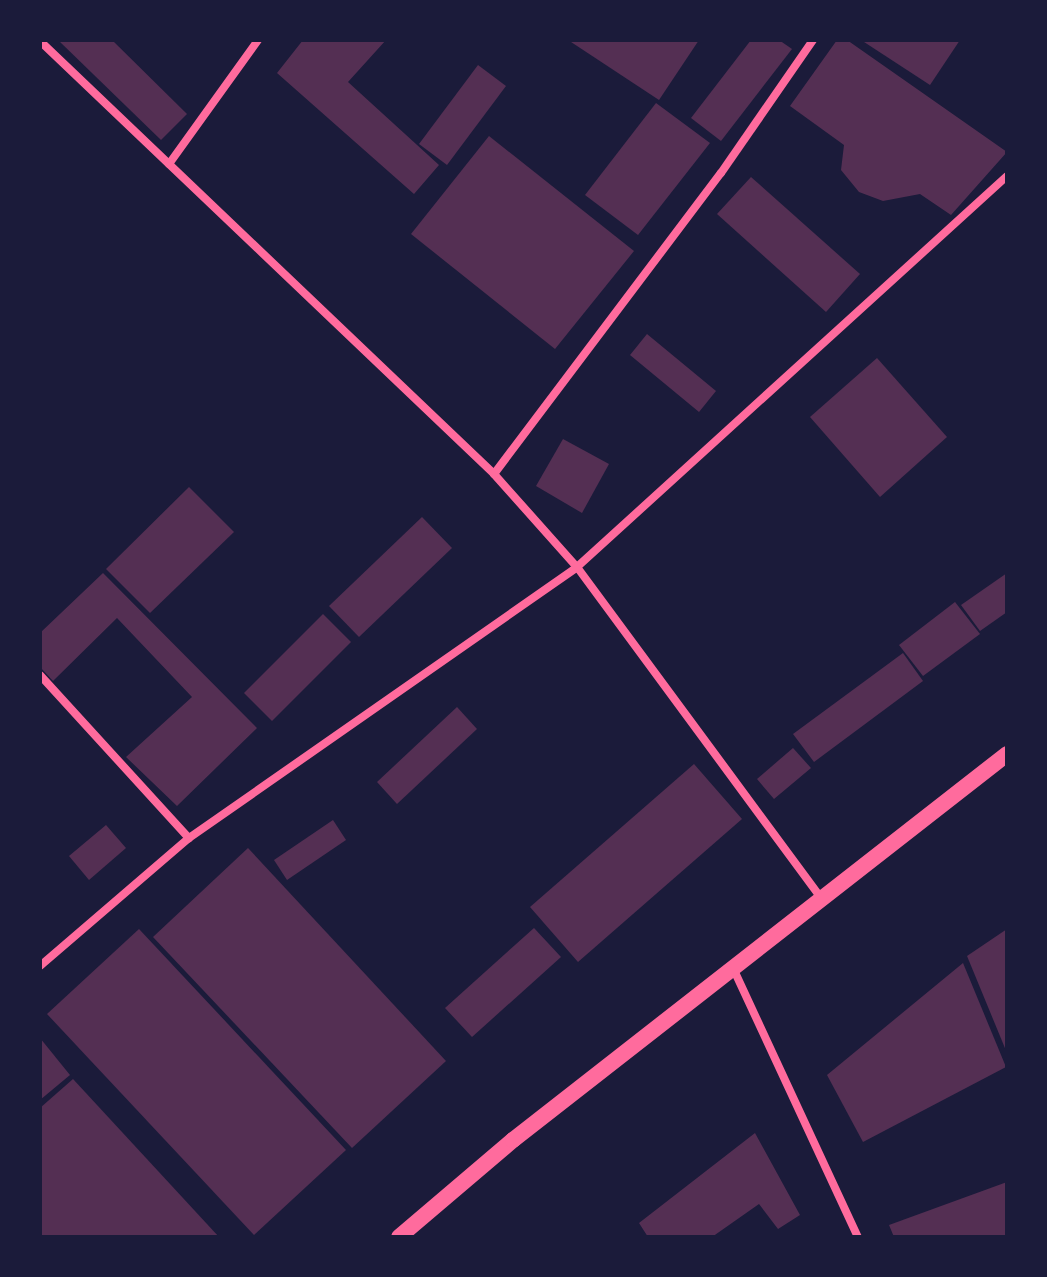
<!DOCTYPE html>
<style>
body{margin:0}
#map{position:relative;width:1047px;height:1277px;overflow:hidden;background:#1b1b3a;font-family:"DM Sans",sans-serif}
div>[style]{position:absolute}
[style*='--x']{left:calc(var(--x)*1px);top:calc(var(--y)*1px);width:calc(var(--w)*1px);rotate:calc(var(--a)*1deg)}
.building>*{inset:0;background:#542f53}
.minor>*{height:8px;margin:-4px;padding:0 4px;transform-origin:4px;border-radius:4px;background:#ff6b9d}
.secondary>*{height:16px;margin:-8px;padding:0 8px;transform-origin:8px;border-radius:8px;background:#ff6b9d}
span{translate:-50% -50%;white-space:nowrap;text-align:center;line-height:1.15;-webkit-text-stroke:7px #1b1b3a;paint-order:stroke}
.frame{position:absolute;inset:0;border:42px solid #1b1b3a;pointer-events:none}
</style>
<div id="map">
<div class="building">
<i style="clip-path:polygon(58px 40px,112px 40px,187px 114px,161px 140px)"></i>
<i style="clip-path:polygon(303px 40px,386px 40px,348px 82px,439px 165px,414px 194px,277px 73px)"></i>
<i style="clip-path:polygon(568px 40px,699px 40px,659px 100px)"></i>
<i style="clip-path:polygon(751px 40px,779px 40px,792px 49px,721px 141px,691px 118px)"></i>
<i style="clip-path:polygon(837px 40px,847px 40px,1007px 152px,951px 215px,920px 194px,883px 201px,859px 192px,841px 170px,844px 145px,790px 106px)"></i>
<i style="clip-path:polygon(861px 40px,960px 40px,930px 85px)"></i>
<i style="clip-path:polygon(478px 65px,506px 86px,447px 165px,419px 144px)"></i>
<i style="clip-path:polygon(656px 103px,710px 143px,638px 235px,585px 195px)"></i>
<i style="clip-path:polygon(489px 136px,634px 251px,555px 349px,411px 234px)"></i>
<i style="clip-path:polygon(751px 177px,860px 274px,826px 312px,717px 214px)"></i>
<i style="clip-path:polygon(647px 334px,716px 391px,699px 412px,630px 355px)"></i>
<i style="clip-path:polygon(877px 358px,947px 437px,880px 497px,810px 417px)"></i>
<i style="clip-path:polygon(563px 439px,609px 464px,582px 513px,536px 486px)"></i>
<i style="clip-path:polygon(189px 487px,234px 532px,150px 613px,106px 569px)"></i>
<i style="clip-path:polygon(422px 517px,452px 548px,359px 637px,329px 606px)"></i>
<i style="clip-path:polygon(103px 573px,257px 728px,177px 806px,126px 757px,192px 697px,117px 618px,53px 681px,40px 667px,40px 633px)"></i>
<i style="clip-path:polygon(1007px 573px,1007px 612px,980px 631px,961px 605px)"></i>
<i style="clip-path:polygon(955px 602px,980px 634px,923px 676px,899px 645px)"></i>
<i style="clip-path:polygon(323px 614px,351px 642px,272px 721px,244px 693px)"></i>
<i style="clip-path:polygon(903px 653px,923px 681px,814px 762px,793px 734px)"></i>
<i style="clip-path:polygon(457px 707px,477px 729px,397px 804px,377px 782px)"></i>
<i style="clip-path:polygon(793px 748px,811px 768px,774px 799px,757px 779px)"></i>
<i style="clip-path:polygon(694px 764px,742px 819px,578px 962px,530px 907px)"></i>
<i style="clip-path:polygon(333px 820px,346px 840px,287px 880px,274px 860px)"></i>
<i style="clip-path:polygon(106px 825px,126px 848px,89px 880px,69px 856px)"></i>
<i style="clip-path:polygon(248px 848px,446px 1061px,352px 1148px,153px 937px)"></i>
<i style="clip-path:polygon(534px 928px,561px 957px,472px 1037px,445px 1008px)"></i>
<i style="clip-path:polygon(139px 929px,346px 1150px,254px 1235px,47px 1014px)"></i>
<i style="clip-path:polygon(1007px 929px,1007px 1053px,967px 956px)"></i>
<i style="clip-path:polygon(963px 963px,1006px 1067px,863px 1142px,827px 1075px)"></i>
<i style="clip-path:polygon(40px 1038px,70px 1075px,40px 1100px)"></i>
<i style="clip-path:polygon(73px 1079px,219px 1237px,40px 1237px,40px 1108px)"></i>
<i style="clip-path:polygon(755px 1133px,800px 1215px,778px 1229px,759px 1204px,712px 1237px,648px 1237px,639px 1223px)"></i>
<i style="clip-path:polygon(1007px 1182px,1007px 1237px,894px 1237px,889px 1225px)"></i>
</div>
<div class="minor">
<i style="--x:40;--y:41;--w:627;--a:43.64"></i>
<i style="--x:494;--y:474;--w:125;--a:48.3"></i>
<i style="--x:577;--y:567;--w:413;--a:53.6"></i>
<i style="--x:169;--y:164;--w:153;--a:-54.3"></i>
<i style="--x:494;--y:474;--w:377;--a:-53"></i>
<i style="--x:721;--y:173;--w:162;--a:-55.3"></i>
<i style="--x:40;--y:675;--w:221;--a:47.6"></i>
<i style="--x:189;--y:838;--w:473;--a:-34.9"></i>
<i style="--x:577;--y:567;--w:581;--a:-42.28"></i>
<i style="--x:40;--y:966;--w:196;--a:-40.7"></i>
<i style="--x:733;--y:968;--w:297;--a:65.1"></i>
</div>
<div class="secondary">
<i style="--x:399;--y:1237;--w:150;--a:-40.4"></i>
<i style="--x:513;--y:1140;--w:627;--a:-38"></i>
</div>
<div class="frame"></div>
</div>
